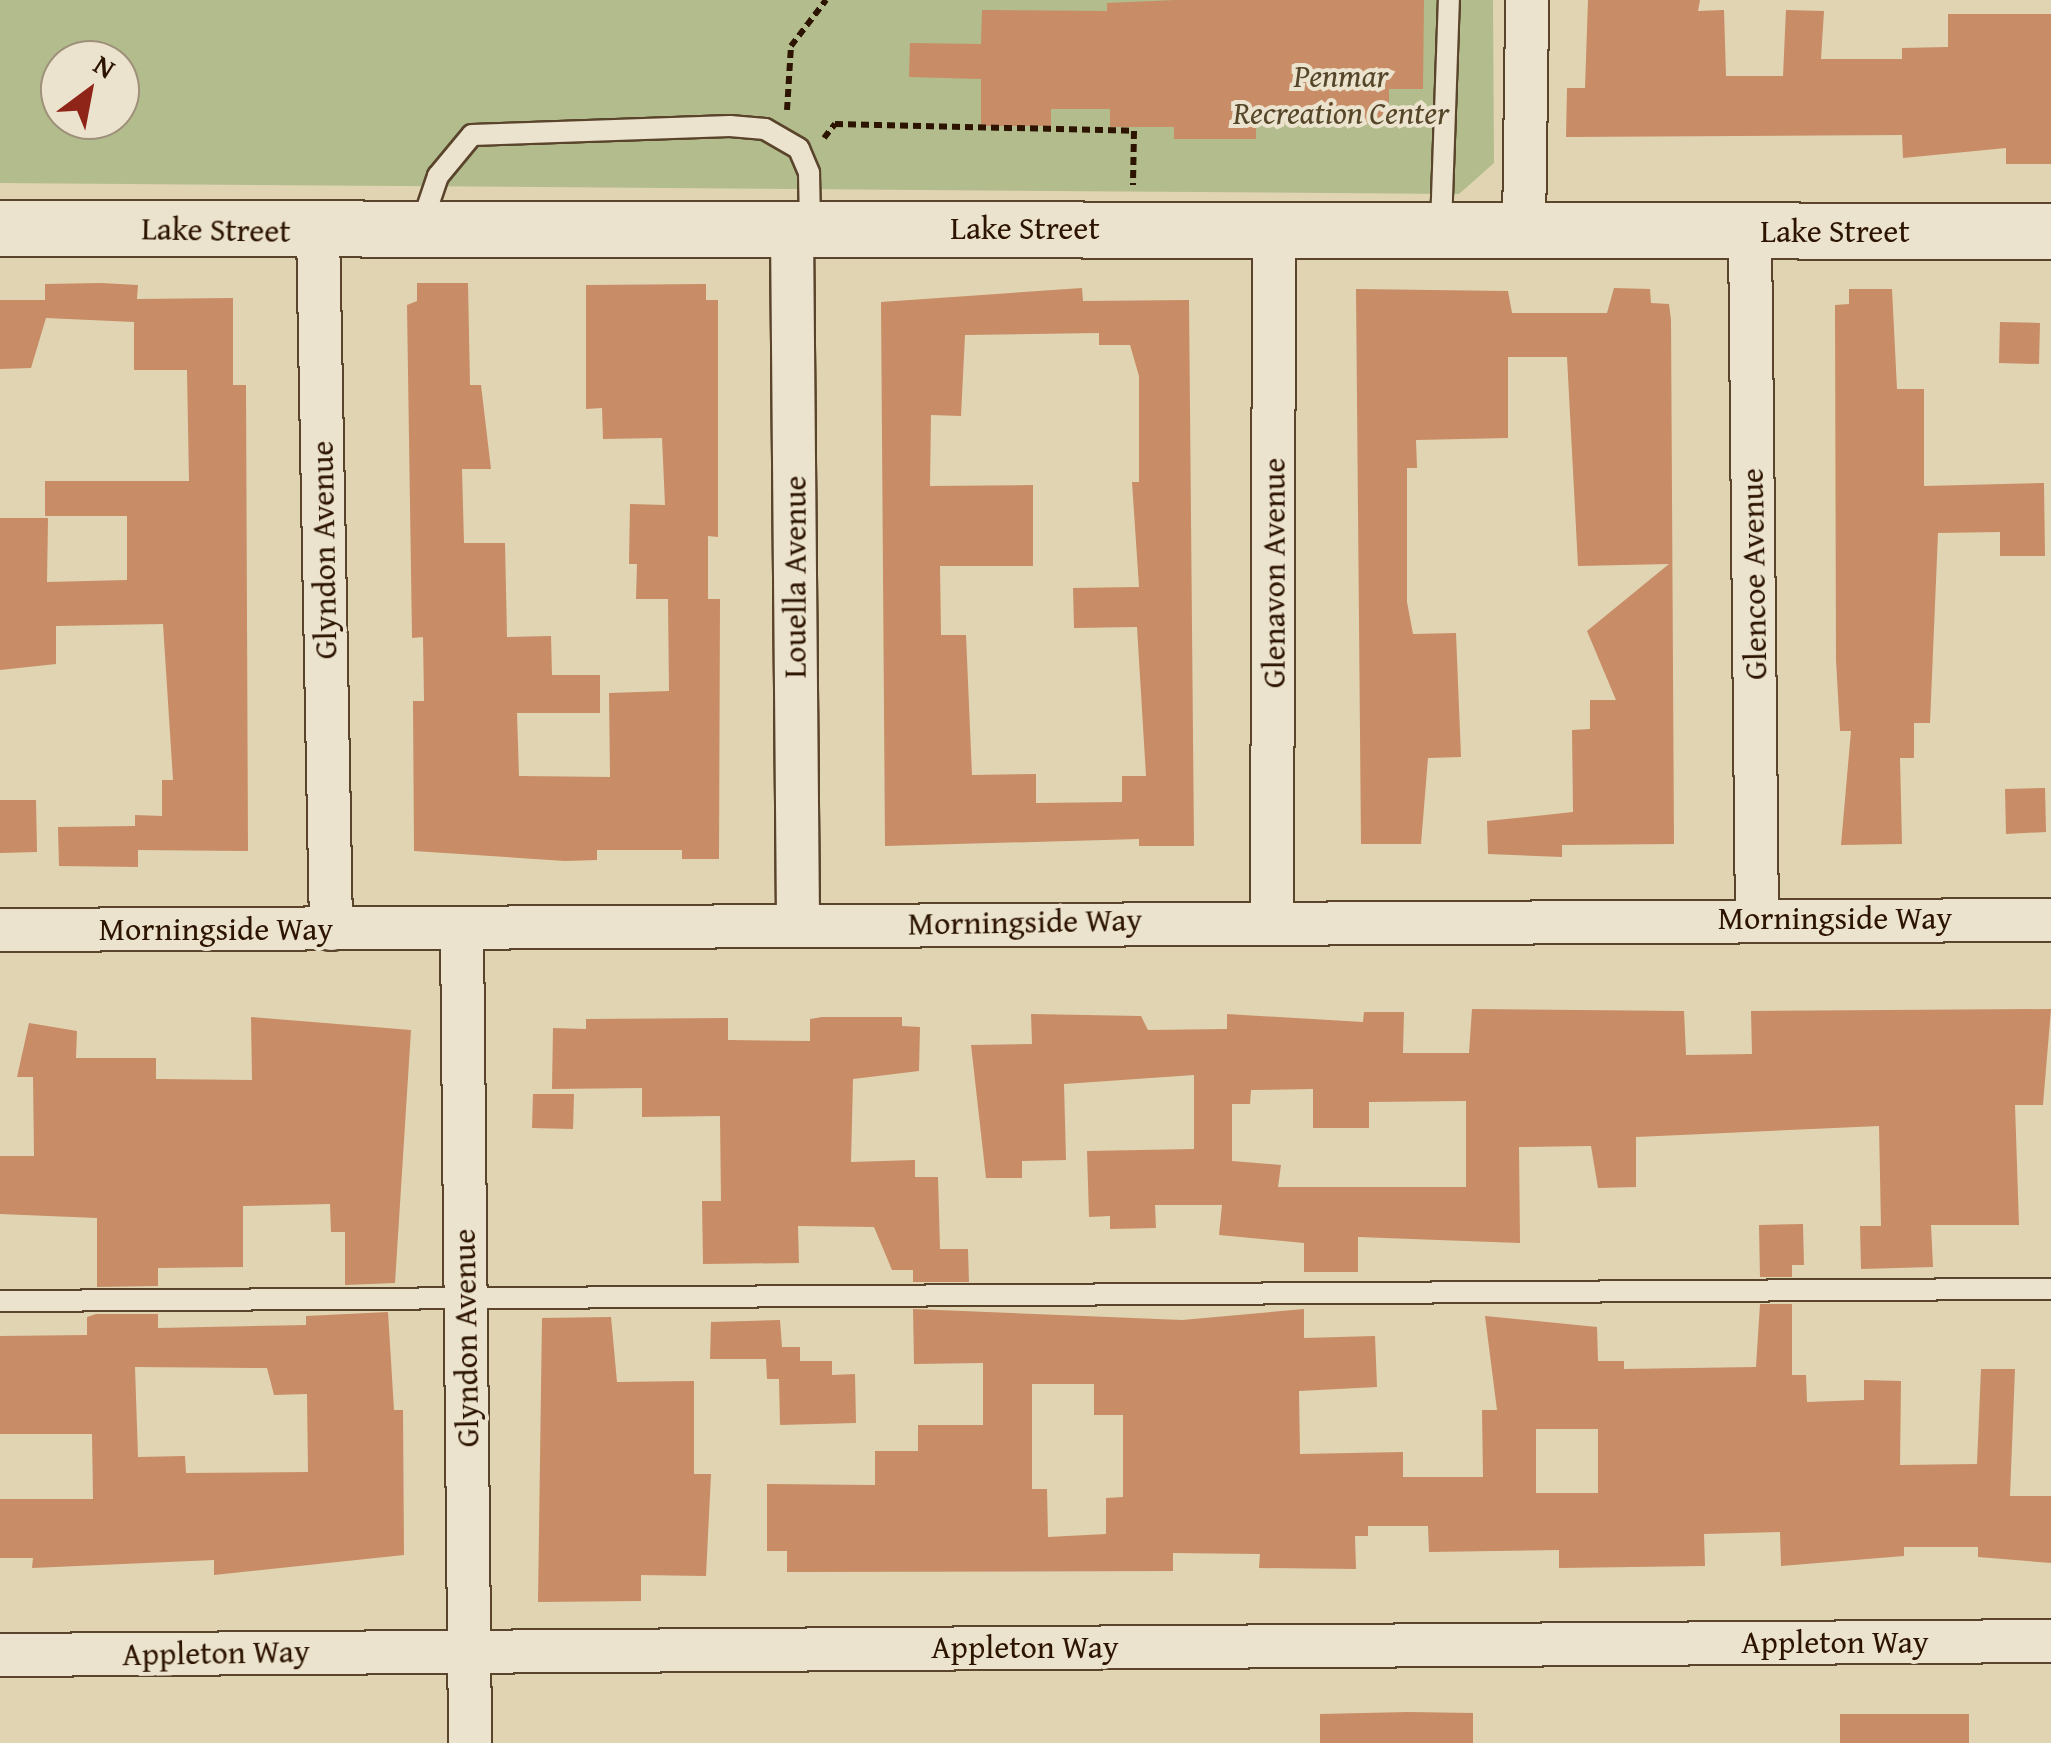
<!DOCTYPE html>
<style>
body{margin:0}
#map{position:relative;width:2051px;height:1743px;overflow:hidden;background:#e0d4b2;font-family:"Gentium Book Plus",serif}
div>[style]{position:absolute}
[style*='--x']{left:calc(var(--x)*1px);top:calc(var(--y)*1px);width:calc(var(--w)*1px);rotate:calc(var(--a)*1deg)}
.green>*{inset:0;background:#b3bc8c}
.building>*{inset:0;background:#c88c66}
.path>*{height:6px;margin-top:-3px;transform-origin:0;background:repeating-linear-gradient(90deg,#2d1400 0 8px,transparent 0 13px)}
.roads{filter:drop-shadow(2px 0 #5a442c) drop-shadow(-2px 0 #5a442c) drop-shadow(0 2px #5a442c) drop-shadow(0 -2px #5a442c)}
.lane>*{height:20px;margin:-10px;padding:0 10px;transform-origin:10px;border-radius:10px;background:#ebe3cd}
.street>*{height:42px;margin:-21px;padding:0 21px;transform-origin:21px;border-radius:21px;background:#ebe3cd}
.secondary>*{height:55px;margin:-27.5px;padding:0 27.5px;transform-origin:27.5px;border-radius:27.5px;background:#ebe3cd}
span{translate:-50% -50%;white-space:nowrap;text-align:center;line-height:1.15;-webkit-text-stroke:8px #ebe3cd;paint-order:stroke}
.park-label{font-size:32px;color:#55462a;font-style:italic}
.street-label{font-size:32px;color:#2d1400}
.north{position:absolute;left:40px;top:40px;width:100px;height:100px;box-sizing:border-box;background:#ebe3cd;border:2px solid #9f907b;border-radius:50%;rotate:32deg;font-size:28px;font-weight:700;line-height:40px;text-align:center;color:#2d1400}
.north::after{content:'';display:block;margin:auto;width:35px;height:45px;background:#8f2418;clip-path:polygon(50% 0,100% 100%,50% 72%,0 100%)}
</style>
<div id="map">
<div class="green">
<i style="clip-path:polygon(evenodd,0 0,1493px 0,1494px 163px,1459px 194px,0 183px,0 0,60px 60px,120px 60px,120px 120px,60px 120px,60px 60px)"></i>
</div>
<div class="building">
<i style="clip-path:polygon(1175px 0,1424px 0,1423px 89px,1389px 89px,1389px 124px,1256px 123px,1256px 139px,1174px 139px,1174px 127px,1110px 127px,1110px 109px,1051px 109px,1051px 126px,981px 126px,981px 79px,909px 77px,910px 43px,981px 44px,982px 10px,1107px 11px,1107px 3px)"></i>
<i style="clip-path:polygon(1588px 0,1700px 0,1698px 11px,1724px 10px,1726px 76px,1783px 76px,1786px 10px,1824px 11px,1821px 59px,1902px 59px,1902px 48px,1948px 47px,1948px 14px,2051px 14px,2051px 164px,2006px 164px,2006px 148px,1903px 158px,1902px 135px,1566px 137px,1567px 88px,1585px 88px)"></i>
<i style="clip-path:polygon(101px 283px,138px 285px,137px 299px,233px 298px,233px 385px,246px 385px,248px 851px,138px 850px,138px 867px,59px 866px,58px 827px,135px 826px,135px 815px,162px 816px,162px 780px,173px 780px,163px 624px,56px 626px,56px 664px,0 670px,0 518px,48px 518px,47px 582px,127px 580px,127px 516px,45px 516px,45px 481px,189px 481px,187px 370px,134px 370px,134px 322px,46px 318px,31px 368px,0 369px,0 300px,45px 300px,45px 284px)"></i>
<i style="clip-path:polygon(417px 283px,468px 283px,470px 385px,481px 385px,491px 469px,462px 469px,464px 543px,505px 543px,507px 637px,551px 636px,552px 675px,600px 675px,600px 713px,517px 713px,519px 776px,610px 777px,609px 693px,669px 691px,668px 599px,636px 599px,637px 564px,629px 564px,630px 504px,665px 505px,662px 438px,603px 439px,602px 408px,586px 409px,586px 285px,706px 284px,706px 300px,718px 300px,718px 537px,708px 536px,708px 599px,720px 599px,719px 859px,682px 859px,682px 850px,597px 850px,597px 860px,565px 861px,414px 851px,413px 701px,424px 701px,423px 637px,412px 638px,407px 305px,417px 301px)"></i>
<i style="clip-path:polygon(evenodd,1082px 288px,1083px 301px,1189px 300px,1194px 846px,1139px 846px,1139px 839px,885px 846px,881px 302px,1082px 288px,1099px 333px,1099px 345px,1130px 345px,1139px 376px,1139px 482px,1132px 482px,1139px 587px,1073px 588px,1074px 628px,1137px 627px,1146px 776px,1122px 776px,1122px 802px,1036px 803px,1036px 774px,972px 775px,966px 635px,941px 635px,940px 566px,1033px 566px,1033px 485px,930px 486px,931px 415px,961px 416px,965px 335px,1099px 333px)"></i>
<i style="clip-path:polygon(1614px 288px,1650px 289px,1651px 303px,1669px 304px,1671px 320px,1674px 844px,1562px 845px,1562px 857px,1488px 854px,1487px 821px,1573px 812px,1572px 730px,1590px 729px,1590px 700px,1616px 700px,1587px 631px,1669px 564px,1578px 566px,1567px 357px,1508px 357px,1508px 438px,1416px 440px,1417px 468px,1407px 468px,1407px 602px,1413px 634px,1456px 633px,1461px 757px,1428px 758px,1421px 844px,1361px 844px,1356px 289px,1508px 291px,1512px 313px,1607px 313px)"></i>
<i style="clip-path:polygon(1849px 289px,1892px 289px,1897px 389px,1924px 389px,1924px 486px,2044px 483px,2045px 556px,2000px 556px,2000px 532px,1938px 533px,1930px 723px,1914px 723px,1914px 758px,1900px 758px,1902px 844px,1841px 845px,1851px 731px,1840px 731px,1836px 660px,1835px 305px,1849px 304px)"></i>
<i style="clip-path:polygon(2000px 322px,2040px 323px,2039px 364px,1999px 363px)"></i>
<i style="clip-path:polygon(2045px 788px,2046px 832px,2006px 834px,2005px 789px)"></i>
<i style="clip-path:polygon(0 800px,36px 800px,37px 852px,0 853px)"></i>
<i style="clip-path:polygon(evenodd,1472px 1009px,1684px 1011px,1686px 1055px,1752px 1054px,1751px 1011px,2051px 1009px,2043px 1105px,2015px 1105px,2019px 1225px,1931px 1225px,1933px 1267px,1861px 1269px,1860px 1226px,1881px 1226px,1879px 1126px,1636px 1137px,1636px 1187px,1598px 1188px,1591px 1146px,1519px 1147px,1520px 1243px,1358px 1237px,1358px 1272px,1304px 1272px,1304px 1243px,1219px 1235px,1222px 1205px,1155px 1205px,1156px 1228px,1110px 1229px,1110px 1216px,1089px 1217px,1087px 1151px,1194px 1149px,1194px 1075px,1064px 1084px,1066px 1160px,1022px 1161px,1022px 1178px,986px 1178px,971px 1045px,1032px 1044px,1031px 1014px,1141px 1016px,1148px 1030px,1227px 1029px,1227px 1014px,1363px 1022px,1364px 1012px,1404px 1012px,1403px 1053px,1469px 1053px,1472px 1009px,1313px 1089px,1313px 1128px,1369px 1128px,1369px 1102px,1466px 1101px,1466px 1187px,1278px 1187px,1281px 1165px,1232px 1161px,1232px 1104px,1250px 1104px,1251px 1090px,1313px 1089px)"></i>
<i style="clip-path:polygon(251px 1017px,411px 1030px,395px 1283px,345px 1285px,345px 1232px,331px 1232px,330px 1204px,243px 1206px,243px 1267px,158px 1268px,158px 1286px,97px 1287px,97px 1218px,0 1214px,0 1156px,34px 1156px,33px 1077px,17px 1077px,29px 1023px,77px 1031px,76px 1058px,156px 1058px,156px 1079px,252px 1080px)"></i>
<i style="clip-path:polygon(822px 1017px,902px 1017px,902px 1026px,920px 1027px,919px 1071px,853px 1079px,851px 1162px,915px 1160px,915px 1177px,938px 1177px,940px 1249px,968px 1249px,969px 1282px,913px 1282px,913px 1270px,892px 1270px,874px 1227px,798px 1226px,799px 1263px,703px 1264px,702px 1201px,721px 1201px,720px 1116px,642px 1117px,642px 1088px,552px 1089px,553px 1028px,586px 1029px,586px 1019px,728px 1018px,728px 1040px,810px 1041px,810px 1019px)"></i>
<i style="clip-path:polygon(533px 1094px,574px 1094px,573px 1129px,532px 1128px)"></i>
<i style="clip-path:polygon(1803px 1224px,1804px 1265px,1792px 1265px,1792px 1277px,1760px 1277px,1759px 1225px)"></i>
<i style="clip-path:polygon(evenodd,1760px 1304px,1792px 1304px,1792px 1375px,1806px 1375px,1807px 1402px,1864px 1400px,1864px 1380px,1901px 1381px,1900px 1465px,1977px 1464px,1981px 1369px,2015px 1369px,2010px 1496px,2051px 1496px,2051px 1563px,1978px 1557px,1978px 1547px,1904px 1547px,1904px 1556px,1781px 1566px,1780px 1532px,1704px 1534px,1705px 1566px,1559px 1568px,1559px 1550px,1429px 1552px,1428px 1526px,1368px 1526px,1368px 1536px,1355px 1536px,1356px 1569px,1259px 1568px,1260px 1554px,1173px 1553px,1173px 1571px,787px 1572px,787px 1551px,767px 1551px,767px 1484px,875px 1485px,875px 1451px,918px 1451px,918px 1425px,983px 1425px,983px 1363px,914px 1364px,913px 1309px,1182px 1320px,1304px 1309px,1304px 1338px,1375px 1336px,1377px 1387px,1299px 1391px,1300px 1454px,1403px 1452px,1403px 1477px,1483px 1477px,1482px 1410px,1497px 1410px,1485px 1316px,1597px 1327px,1598px 1361px,1624px 1361px,1624px 1369px,1756px 1367px,1760px 1304px,1032px 1384px,1094px 1384px,1094px 1415px,1123px 1415px,1123px 1497px,1106px 1498px,1106px 1534px,1048px 1537px,1047px 1489px,1032px 1489px,1032px 1384px,1760px 1304px,1536px 1429px,1598px 1429px,1598px 1493px,1536px 1493px,1536px 1429px)"></i>
<i style="clip-path:polygon(evenodd,388px 1312px,394px 1410px,403px 1410px,404px 1555px,214px 1575px,214px 1560px,32px 1568px,33px 1558px,0 1558px,0 1499px,93px 1499px,92px 1434px,0 1434px,0 1336px,87px 1335px,87px 1317px,96px 1314px,158px 1314px,158px 1328px,306px 1325px,306px 1316px,388px 1312px,135px 1367px,267px 1368px,274px 1395px,307px 1394px,308px 1472px,186px 1473px,185px 1456px,138px 1457px,135px 1367px)"></i>
<i style="clip-path:polygon(611px 1317px,617px 1382px,694px 1381px,694px 1474px,711px 1474px,706px 1576px,641px 1575px,641px 1601px,538px 1602px,542px 1318px)"></i>
<i style="clip-path:polygon(780px 1320px,782px 1347px,800px 1347px,800px 1361px,832px 1361px,832px 1375px,855px 1374px,856px 1423px,780px 1425px,779px 1379px,767px 1379px,766px 1359px,710px 1359px,711px 1322px)"></i>
<i style="clip-path:polygon(1408px 1712px,1473px 1713px,1473px 1743px,1320px 1743px,1320px 1714px)"></i>
<i style="clip-path:polygon(1840px 1714px,1969px 1714px,1969px 1743px,1840px 1743px)"></i>
</div>
<div class="path">
<i style="--x:787;--y:110;--w:64;--a:-86.4"></i>
<i style="--x:791;--y:46;--w:58;--a:-52.7"></i>
<i style="--x:824;--y:138;--w:18;--a:-52"></i>
<i style="--x:835;--y:124;--w:299;--a:1.3"></i>
<i style="--x:1134;--y:131;--w:54;--a:91.1"></i>
</div>
<div class="roads">
<div class="lane">
<i style="--x:421;--y:226;--w:53;--a:-71.2"></i>
<i style="--x:438;--y:176;--w:53;--a:-50.3"></i>
<i style="--x:472;--y:135;--w:258;--a:-2"></i>
<i style="--x:730;--y:126;--w:35;--a:5"></i>
<i style="--x:765;--y:129;--w:39;--a:30"></i>
<i style="--x:799;--y:149;--w:26;--a:67"></i>
<i style="--x:809;--y:173;--w:54;--a:88.9"></i>
<i style="--x:1441;--y:226;--w:226;--a:-88"></i>
<i style="--x:0;--y:1301;--w:2051;--a:-0.34"></i>
</div>
<div class="street">
<i style="--x:1524;--y:229;--w:229;--a:-89.2"></i>
<i style="--x:792;--y:230;--w:694;--a:89.5"></i>
<i style="--x:318;--y:231;--w:698;--a:88.93"></i>
<i style="--x:1750;--y:231;--w:686;--a:89.42"></i>
<i style="--x:1272;--y:919;--w:692;--a:-89.83"></i>
<i style="--x:0;--y:930;--w:2051;--a:-0.28"></i>
<i style="--x:462;--y:932;--w:811;--a:89.43"></i>
<i style="--x:0;--y:1655;--w:2051;--a:-0.39"></i>
</div>
<div class="secondary">
<i style="--x:0;--y:228;--w:2051;--a:0.08"></i>
</div>
</div>
<div class="park-label">
<span style="left:1341px;top:95px">Penmar<br>Recreation Center</span>
</div>
<div class="street-label">
<span style="left:1025px;top:228px">Lake Street</span>
<span style="left:216px;top:230px;rotate:1deg">Lake Street</span>
<span style="left:1835px;top:231px">Lake Street</span>
<span style="left:324px;top:550px;rotate:-91deg">Glyndon Avenue</span>
<span style="left:1274px;top:573px;rotate:-90deg">Glenavon Avenue</span>
<span style="left:1754px;top:574px;rotate:-91deg">Glencoe Avenue</span>
<span style="left:795px;top:577px;rotate:-90deg">Louella Avenue</span>
<span style="left:1835px;top:918px">Morningside Way</span>
<span style="left:1025px;top:922px;rotate:-1deg">Morningside Way</span>
<span style="left:216px;top:929px">Morningside Way</span>
<span style="left:466px;top:1338px;rotate:-91deg">Glyndon Avenue</span>
<span style="left:1835px;top:1642px">Appleton Way</span>
<span style="left:1025px;top:1647px">Appleton Way</span>
<span style="left:216px;top:1653px;rotate:-1deg">Appleton Way</span>
</div>
<div class="north">N</div>
</div>
